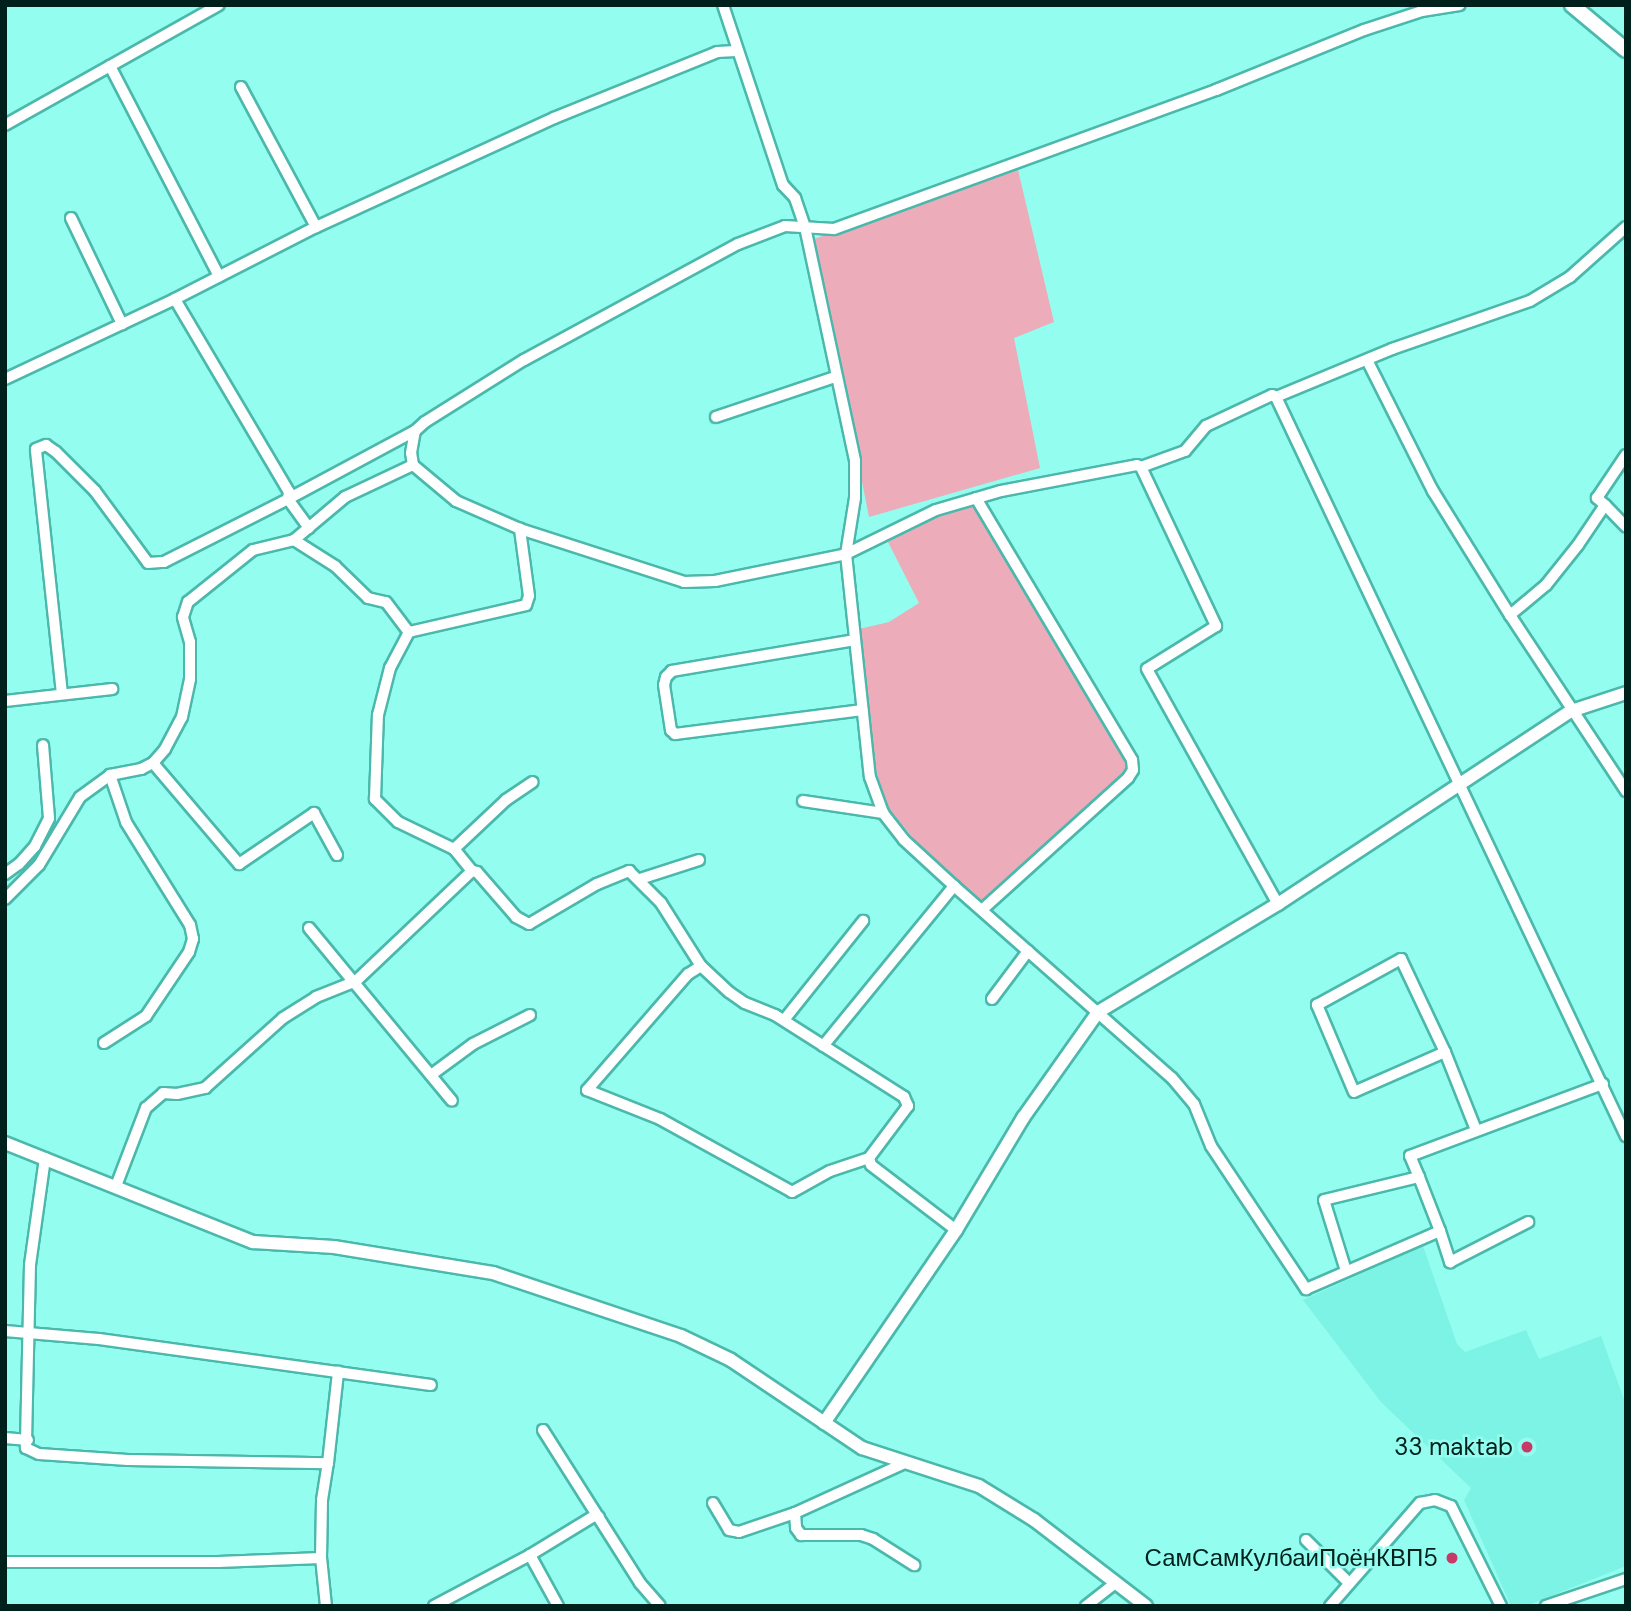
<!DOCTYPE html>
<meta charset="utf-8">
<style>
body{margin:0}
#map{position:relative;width:1631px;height:1611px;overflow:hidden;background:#93fdef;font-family:"DM Sans",sans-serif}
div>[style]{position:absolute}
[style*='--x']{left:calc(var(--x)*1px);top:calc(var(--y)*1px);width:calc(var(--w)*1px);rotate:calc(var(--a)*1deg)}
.built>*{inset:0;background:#7cf3e4}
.green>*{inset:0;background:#ecacba}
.roads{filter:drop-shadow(2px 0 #4bb8ac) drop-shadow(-2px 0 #4bb8ac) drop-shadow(0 2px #4bb8ac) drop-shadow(0 -2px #4bb8ac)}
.minor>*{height:10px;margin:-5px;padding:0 5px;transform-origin:5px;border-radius:5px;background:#fff}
.tertiary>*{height:12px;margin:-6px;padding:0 6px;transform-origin:6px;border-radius:6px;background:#fff}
.secondary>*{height:14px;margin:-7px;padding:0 7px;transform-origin:7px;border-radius:7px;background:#fff}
.dots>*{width:19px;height:19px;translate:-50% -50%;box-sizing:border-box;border:4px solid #93fdef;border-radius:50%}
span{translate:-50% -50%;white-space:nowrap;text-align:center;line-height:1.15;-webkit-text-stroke:5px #93fdef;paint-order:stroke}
.poi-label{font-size:24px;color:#00201c}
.right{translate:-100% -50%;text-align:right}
.frame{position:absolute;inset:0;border:7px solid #00201c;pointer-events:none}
</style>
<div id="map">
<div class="built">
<i style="clip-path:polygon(1423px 1246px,1457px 1344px,1465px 1352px,1526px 1330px,1539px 1359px,1601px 1336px,1626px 1405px,1626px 1566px,1526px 1606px,1511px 1606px,1464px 1500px,1471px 1488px,1381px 1402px,1303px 1300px)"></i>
</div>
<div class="green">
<i style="clip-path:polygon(1018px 170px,1054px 322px,1014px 338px,1040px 468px,869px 517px,814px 239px)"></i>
<i style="clip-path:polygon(976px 503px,1128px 766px,1118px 779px,981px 904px,926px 854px,885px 804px,871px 750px,859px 629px,889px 622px,919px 603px,888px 542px,928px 521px)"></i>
</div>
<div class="roads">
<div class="minor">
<i style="--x:723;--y:5;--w:190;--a:71.6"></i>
<i style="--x:783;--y:185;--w:18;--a:47"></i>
<i style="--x:795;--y:198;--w:31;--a:71"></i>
<i style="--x:805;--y:227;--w:239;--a:77.9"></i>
<i style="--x:855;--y:461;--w:37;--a:90"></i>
<i style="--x:855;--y:498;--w:57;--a:99.1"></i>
<i style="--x:846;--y:554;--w:224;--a:83.9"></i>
<i style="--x:870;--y:777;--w:38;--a:70"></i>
<i style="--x:883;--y:813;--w:34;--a:52"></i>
<i style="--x:904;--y:840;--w:68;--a:42.6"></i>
<i style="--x:954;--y:886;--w:290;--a:41.4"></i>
<i style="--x:1172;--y:1078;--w:34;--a:50"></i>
<i style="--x:1194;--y:1104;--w:45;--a:68"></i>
<i style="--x:1211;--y:1146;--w:172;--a:56.4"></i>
<i style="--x:1306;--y:1289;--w:146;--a:-23.4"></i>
<i style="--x:1440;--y:1231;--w:58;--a:-111.3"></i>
<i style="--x:110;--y:66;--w:237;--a:62.6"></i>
<i style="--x:241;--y:87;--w:159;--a:61.8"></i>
<i style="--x:5;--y:125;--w:245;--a:-29.3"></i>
<i style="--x:71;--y:218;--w:118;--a:64.3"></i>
<i style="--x:1367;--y:360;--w:147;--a:63.3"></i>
<i style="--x:1433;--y:491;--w:146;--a:58.2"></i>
<i style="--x:1510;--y:615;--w:211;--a:56.6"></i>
<i style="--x:5;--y:379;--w:188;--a:-25.2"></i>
<i style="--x:175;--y:299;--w:158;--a:-27.1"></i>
<i style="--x:316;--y:227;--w:262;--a:-24.6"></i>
<i style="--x:554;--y:118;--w:176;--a:-22"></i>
<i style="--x:717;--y:52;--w:19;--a:-3"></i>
<i style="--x:1276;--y:397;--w:818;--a:64.66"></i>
<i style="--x:716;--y:417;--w:126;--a:-18.6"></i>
<i style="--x:413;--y:465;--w:12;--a:-99"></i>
<i style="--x:411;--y:453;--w:22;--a:-80"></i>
<i style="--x:415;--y:431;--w:13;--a:-42"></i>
<i style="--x:425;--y:422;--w:117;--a:-32.1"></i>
<i style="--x:524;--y:360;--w:243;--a:-28.5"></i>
<i style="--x:738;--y:244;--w:50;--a:-21"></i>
<i style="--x:785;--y:226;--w:49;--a:3.5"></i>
<i style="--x:834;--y:229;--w:407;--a:-20"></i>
<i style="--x:1216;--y:90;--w:160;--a:-22.1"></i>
<i style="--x:1364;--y:30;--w:61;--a:-18.1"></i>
<i style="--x:1422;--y:11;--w:38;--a:-9"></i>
<i style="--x:1141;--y:467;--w:176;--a:64.7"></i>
<i style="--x:1216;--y:626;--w:81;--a:148.1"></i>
<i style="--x:1147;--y:669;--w:269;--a:60.9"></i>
<i style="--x:976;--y:498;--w:305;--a:59.2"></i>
<i style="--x:1132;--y:760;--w:10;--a:84"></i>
<i style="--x:1133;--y:770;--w:9;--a:122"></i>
<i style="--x:1128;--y:778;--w:197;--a:137.9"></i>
<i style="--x:1605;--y:505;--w:30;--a:46"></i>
<i style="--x:309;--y:528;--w:36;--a:-126"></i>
<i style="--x:288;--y:499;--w:144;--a:-28.2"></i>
<i style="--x:294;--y:540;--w:49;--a:32.4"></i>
<i style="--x:335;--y:566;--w:46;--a:44.1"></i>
<i style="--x:368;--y:598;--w:18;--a:13"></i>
<i style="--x:386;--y:602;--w:38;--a:53"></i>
<i style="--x:1510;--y:615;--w:47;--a:-39.8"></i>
<i style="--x:1546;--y:585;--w:51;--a:-51.3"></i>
<i style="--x:1578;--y:545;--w:48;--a:-56"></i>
<i style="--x:1605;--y:505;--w:11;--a:-139"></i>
<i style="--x:1597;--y:498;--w:52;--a:-56"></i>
<i style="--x:855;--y:640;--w:186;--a:170.4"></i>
<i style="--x:672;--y:671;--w:8;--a:135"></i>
<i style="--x:666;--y:677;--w:8;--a:104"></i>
<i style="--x:664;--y:685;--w:46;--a:81.2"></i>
<i style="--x:671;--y:730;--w:6;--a:45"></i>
<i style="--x:675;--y:734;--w:189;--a:-7.3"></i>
<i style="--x:62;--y:694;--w:246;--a:-96.1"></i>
<i style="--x:36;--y:449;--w:11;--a:-22"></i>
<i style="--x:46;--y:445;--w:12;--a:35"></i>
<i style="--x:56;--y:452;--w:55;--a:45"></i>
<i style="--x:95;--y:491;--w:89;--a:53.6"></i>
<i style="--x:148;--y:563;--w:16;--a:-4"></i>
<i style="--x:164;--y:562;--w:139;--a:-26.9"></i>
<i style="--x:288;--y:499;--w:7;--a:-82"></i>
<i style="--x:289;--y:492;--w:224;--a:-120.6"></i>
<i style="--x:5;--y:701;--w:108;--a:-6.4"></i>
<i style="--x:153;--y:763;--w:133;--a:49.6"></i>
<i style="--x:239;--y:864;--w:91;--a:-34.2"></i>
<i style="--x:314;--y:813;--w:48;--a:61.3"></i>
<i style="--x:803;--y:801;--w:81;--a:8.5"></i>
<i style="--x:454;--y:849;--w:62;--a:-154.3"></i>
<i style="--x:398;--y:822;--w:33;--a:-135"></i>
<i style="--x:375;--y:799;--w:84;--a:-88"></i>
<i style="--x:378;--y:715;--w:49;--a:-75.7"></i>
<i style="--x:390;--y:668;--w:41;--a:-62.2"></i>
<i style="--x:409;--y:632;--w:120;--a:-13"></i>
<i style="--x:526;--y:605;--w:9;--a:-72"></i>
<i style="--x:529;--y:596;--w:68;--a:-97.7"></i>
<i style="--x:472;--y:871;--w:28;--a:-129"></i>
<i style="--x:454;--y:849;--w:71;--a:-43.3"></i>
<i style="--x:506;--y:800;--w:32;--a:-34"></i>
<i style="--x:5;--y:874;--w:17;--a:-36"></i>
<i style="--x:19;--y:864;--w:24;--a:-48"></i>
<i style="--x:35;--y:846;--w:31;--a:-63"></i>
<i style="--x:49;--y:818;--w:73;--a:-94.7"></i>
<i style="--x:640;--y:879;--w:62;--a:-17.9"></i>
<i style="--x:5;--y:899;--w:48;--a:-45"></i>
<i style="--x:39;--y:865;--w:79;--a:-58.9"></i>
<i style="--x:80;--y:797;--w:37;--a:-36"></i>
<i style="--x:110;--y:775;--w:32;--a:-11"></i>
<i style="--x:141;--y:769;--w:13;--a:-27"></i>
<i style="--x:153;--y:763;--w:18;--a:-49"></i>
<i style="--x:165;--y:749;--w:36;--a:-62"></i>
<i style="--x:182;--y:717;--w:39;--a:-78"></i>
<i style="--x:190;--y:679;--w:37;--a:-90"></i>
<i style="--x:190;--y:642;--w:26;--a:-106"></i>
<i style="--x:183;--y:617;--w:16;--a:-72"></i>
<i style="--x:188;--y:602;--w:83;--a:-38.7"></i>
<i style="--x:253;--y:550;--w:42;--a:-13.7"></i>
<i style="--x:294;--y:540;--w:67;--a:-40.1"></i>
<i style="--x:345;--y:497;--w:75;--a:-25.2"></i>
<i style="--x:413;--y:465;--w:56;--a:39.9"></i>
<i style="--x:456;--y:501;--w:70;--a:23.6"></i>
<i style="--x:520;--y:529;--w:172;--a:17.9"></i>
<i style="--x:684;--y:582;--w:31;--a:-2"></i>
<i style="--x:715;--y:581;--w:134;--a:-11.6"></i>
<i style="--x:846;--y:554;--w:100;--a:-26.1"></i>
<i style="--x:936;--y:510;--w:68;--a:-16.3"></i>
<i style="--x:1001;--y:491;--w:138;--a:-10.8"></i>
<i style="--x:1137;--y:465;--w:4;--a:27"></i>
<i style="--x:1141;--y:467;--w:47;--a:-20"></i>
<i style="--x:1185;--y:451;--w:33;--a:-50"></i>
<i style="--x:1206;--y:426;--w:73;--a:-25.2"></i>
<i style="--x:1272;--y:395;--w:4;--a:27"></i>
<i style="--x:1276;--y:397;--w:126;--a:-22.5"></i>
<i style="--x:1392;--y:349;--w:146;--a:-19.2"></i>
<i style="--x:1530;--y:301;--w:47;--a:-31"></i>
<i style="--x:1570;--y:277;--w:75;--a:-41.8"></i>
<i style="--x:309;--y:928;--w:224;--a:50.4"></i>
<i style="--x:701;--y:966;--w:15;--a:148"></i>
<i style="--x:688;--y:974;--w:154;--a:131"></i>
<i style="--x:587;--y:1090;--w:79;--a:21.7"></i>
<i style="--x:660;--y:1119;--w:151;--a:28.9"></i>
<i style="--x:792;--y:1192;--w:43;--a:-28.9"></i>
<i style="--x:830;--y:1171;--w:41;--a:-18.4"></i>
<i style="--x:992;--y:999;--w:60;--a:-53.1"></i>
<i style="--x:784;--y:1020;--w:127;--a:-51.4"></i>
<i style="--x:104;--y:1043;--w:50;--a:-32.7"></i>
<i style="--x:146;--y:1016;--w:77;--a:-56.1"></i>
<i style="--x:189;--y:952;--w:14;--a:-73"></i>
<i style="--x:193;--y:939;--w:14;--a:-102"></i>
<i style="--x:190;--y:925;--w:121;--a:-121.9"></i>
<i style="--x:126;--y:822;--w:50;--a:-108.8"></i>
<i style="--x:823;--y:1046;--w:207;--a:-50.7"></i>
<i style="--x:1445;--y:1052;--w:99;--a:156.3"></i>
<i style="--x:1354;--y:1092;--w:95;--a:-113"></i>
<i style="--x:1317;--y:1005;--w:96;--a:-28.7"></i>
<i style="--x:1401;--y:959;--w:103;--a:64.7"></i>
<i style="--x:1445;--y:1052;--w:84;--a:68.3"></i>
<i style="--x:431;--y:1075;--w:52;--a:-36.4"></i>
<i style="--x:473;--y:1044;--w:64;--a:-27"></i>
<i style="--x:45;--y:1158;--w:108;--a:98"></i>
<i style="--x:30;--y:1265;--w:183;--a:91.3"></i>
<i style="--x:26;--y:1448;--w:14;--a:25"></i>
<i style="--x:39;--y:1454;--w:89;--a:3.9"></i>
<i style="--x:128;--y:1460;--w:200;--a:0.9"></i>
<i style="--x:328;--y:1463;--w:92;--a:-83.7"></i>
<i style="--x:116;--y:1186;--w:84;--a:-69"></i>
<i style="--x:146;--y:1108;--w:23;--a:-41"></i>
<i style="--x:163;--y:1093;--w:14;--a:4"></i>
<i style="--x:177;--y:1094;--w:29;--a:-12"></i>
<i style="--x:205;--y:1088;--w:105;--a:-41.9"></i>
<i style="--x:283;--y:1018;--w:39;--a:-32"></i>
<i style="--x:316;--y:997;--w:43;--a:-21.8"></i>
<i style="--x:356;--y:981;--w:160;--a:-43.5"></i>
<i style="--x:472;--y:871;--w:5;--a:11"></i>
<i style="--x:477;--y:872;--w:60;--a:49.1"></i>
<i style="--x:516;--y:917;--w:15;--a:28"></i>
<i style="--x:529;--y:924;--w:79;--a:-30.5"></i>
<i style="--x:597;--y:884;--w:35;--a:-22"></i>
<i style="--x:629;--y:871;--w:45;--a:45"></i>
<i style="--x:661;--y:903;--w:75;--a:57.6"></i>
<i style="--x:701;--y:966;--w:38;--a:43"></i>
<i style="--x:729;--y:992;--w:19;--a:35"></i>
<i style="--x:745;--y:1003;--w:32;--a:22"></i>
<i style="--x:775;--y:1015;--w:153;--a:32.4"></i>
<i style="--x:904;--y:1097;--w:10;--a:66"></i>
<i style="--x:908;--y:1106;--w:65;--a:126.9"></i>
<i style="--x:869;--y:1158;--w:7;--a:74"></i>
<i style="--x:871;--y:1165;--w:107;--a:37.4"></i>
<i style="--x:1440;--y:1231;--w:33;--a:72"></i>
<i style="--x:1450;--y:1262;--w:88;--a:-27.1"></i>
<i style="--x:1346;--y:1271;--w:74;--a:-107.2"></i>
<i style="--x:1324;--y:1200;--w:98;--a:-13.6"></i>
<i style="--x:1419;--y:1177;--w:23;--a:-113"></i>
<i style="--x:1410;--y:1156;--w:206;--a:-20.5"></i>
<i style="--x:5;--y:1331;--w:94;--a:4.9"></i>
<i style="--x:99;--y:1339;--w:335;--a:7.9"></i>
<i style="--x:543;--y:1430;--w:181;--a:57.6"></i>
<i style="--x:640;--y:1583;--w:30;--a:49"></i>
<i style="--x:5;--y:1438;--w:23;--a:5"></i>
<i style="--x:713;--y:1503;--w:31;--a:59"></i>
<i style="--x:729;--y:1530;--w:10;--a:11"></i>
<i style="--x:739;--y:1532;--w:59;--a:-18.7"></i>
<i style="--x:795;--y:1513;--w:123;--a:-24.5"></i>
<i style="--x:795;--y:1513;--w:15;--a:86"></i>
<i style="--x:796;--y:1528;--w:9;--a:54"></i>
<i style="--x:801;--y:1535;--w:60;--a:0"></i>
<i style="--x:861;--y:1535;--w:13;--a:18"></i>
<i style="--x:873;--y:1539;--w:49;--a:32.4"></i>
<i style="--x:1306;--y:1540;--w:61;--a:45"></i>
<i style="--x:530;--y:1555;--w:58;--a:61.2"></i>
<i style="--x:7;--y:1562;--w:211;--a:0"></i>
<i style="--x:218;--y:1562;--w:103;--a:-2.2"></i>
<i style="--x:326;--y:1606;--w:48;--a:-95.9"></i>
<i style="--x:321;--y:1558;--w:58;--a:-89"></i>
<i style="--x:322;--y:1500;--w:37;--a:-81"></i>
<i style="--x:434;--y:1606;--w:109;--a:-28"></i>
<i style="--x:530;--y:1555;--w:75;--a:-31.4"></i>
<i style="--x:594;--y:1516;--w:5;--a:11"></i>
<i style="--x:1086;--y:1606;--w:37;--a:-38"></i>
<i style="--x:1330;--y:1606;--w:137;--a:-48.9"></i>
<i style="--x:1420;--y:1503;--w:15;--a:-11"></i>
<i style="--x:1435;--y:1500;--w:17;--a:21"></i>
<i style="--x:1451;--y:1506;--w:112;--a:63.4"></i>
<i style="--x:1546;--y:1606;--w:84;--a:-18.6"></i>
</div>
<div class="tertiary">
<i style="--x:5;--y:1143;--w:267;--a:21.8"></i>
<i style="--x:253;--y:1242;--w:81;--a:3.5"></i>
<i style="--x:334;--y:1247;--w:161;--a:9.3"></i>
<i style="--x:493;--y:1273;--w:198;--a:18.5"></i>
<i style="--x:681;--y:1336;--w:55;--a:25.6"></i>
<i style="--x:731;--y:1360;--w:158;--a:33.9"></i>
<i style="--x:862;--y:1448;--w:123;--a:18"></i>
<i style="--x:979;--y:1486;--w:65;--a:31.7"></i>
<i style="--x:1034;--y:1520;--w:141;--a:37.5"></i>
<i style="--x:824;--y:1423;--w:234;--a:-55.6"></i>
<i style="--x:956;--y:1230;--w:131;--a:-59.1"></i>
<i style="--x:1023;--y:1118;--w:130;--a:-54.7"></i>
<i style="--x:1098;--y:1012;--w:210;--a:-31"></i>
<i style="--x:1278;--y:904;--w:351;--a:-33.4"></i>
<i style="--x:1571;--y:711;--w:58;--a:-18.1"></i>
</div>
<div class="secondary">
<i style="--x:1572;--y:5;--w:70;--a:39.8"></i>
</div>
</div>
<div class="dots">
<i style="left:1527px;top:1447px;background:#c73a68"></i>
<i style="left:1452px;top:1558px;background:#c73a68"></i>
</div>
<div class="poi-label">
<span class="right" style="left:1513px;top:1447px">33 maktab</span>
<span class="right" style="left:1438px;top:1558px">СамСамКулбаиПоёнКВП5</span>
</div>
<div class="frame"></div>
</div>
